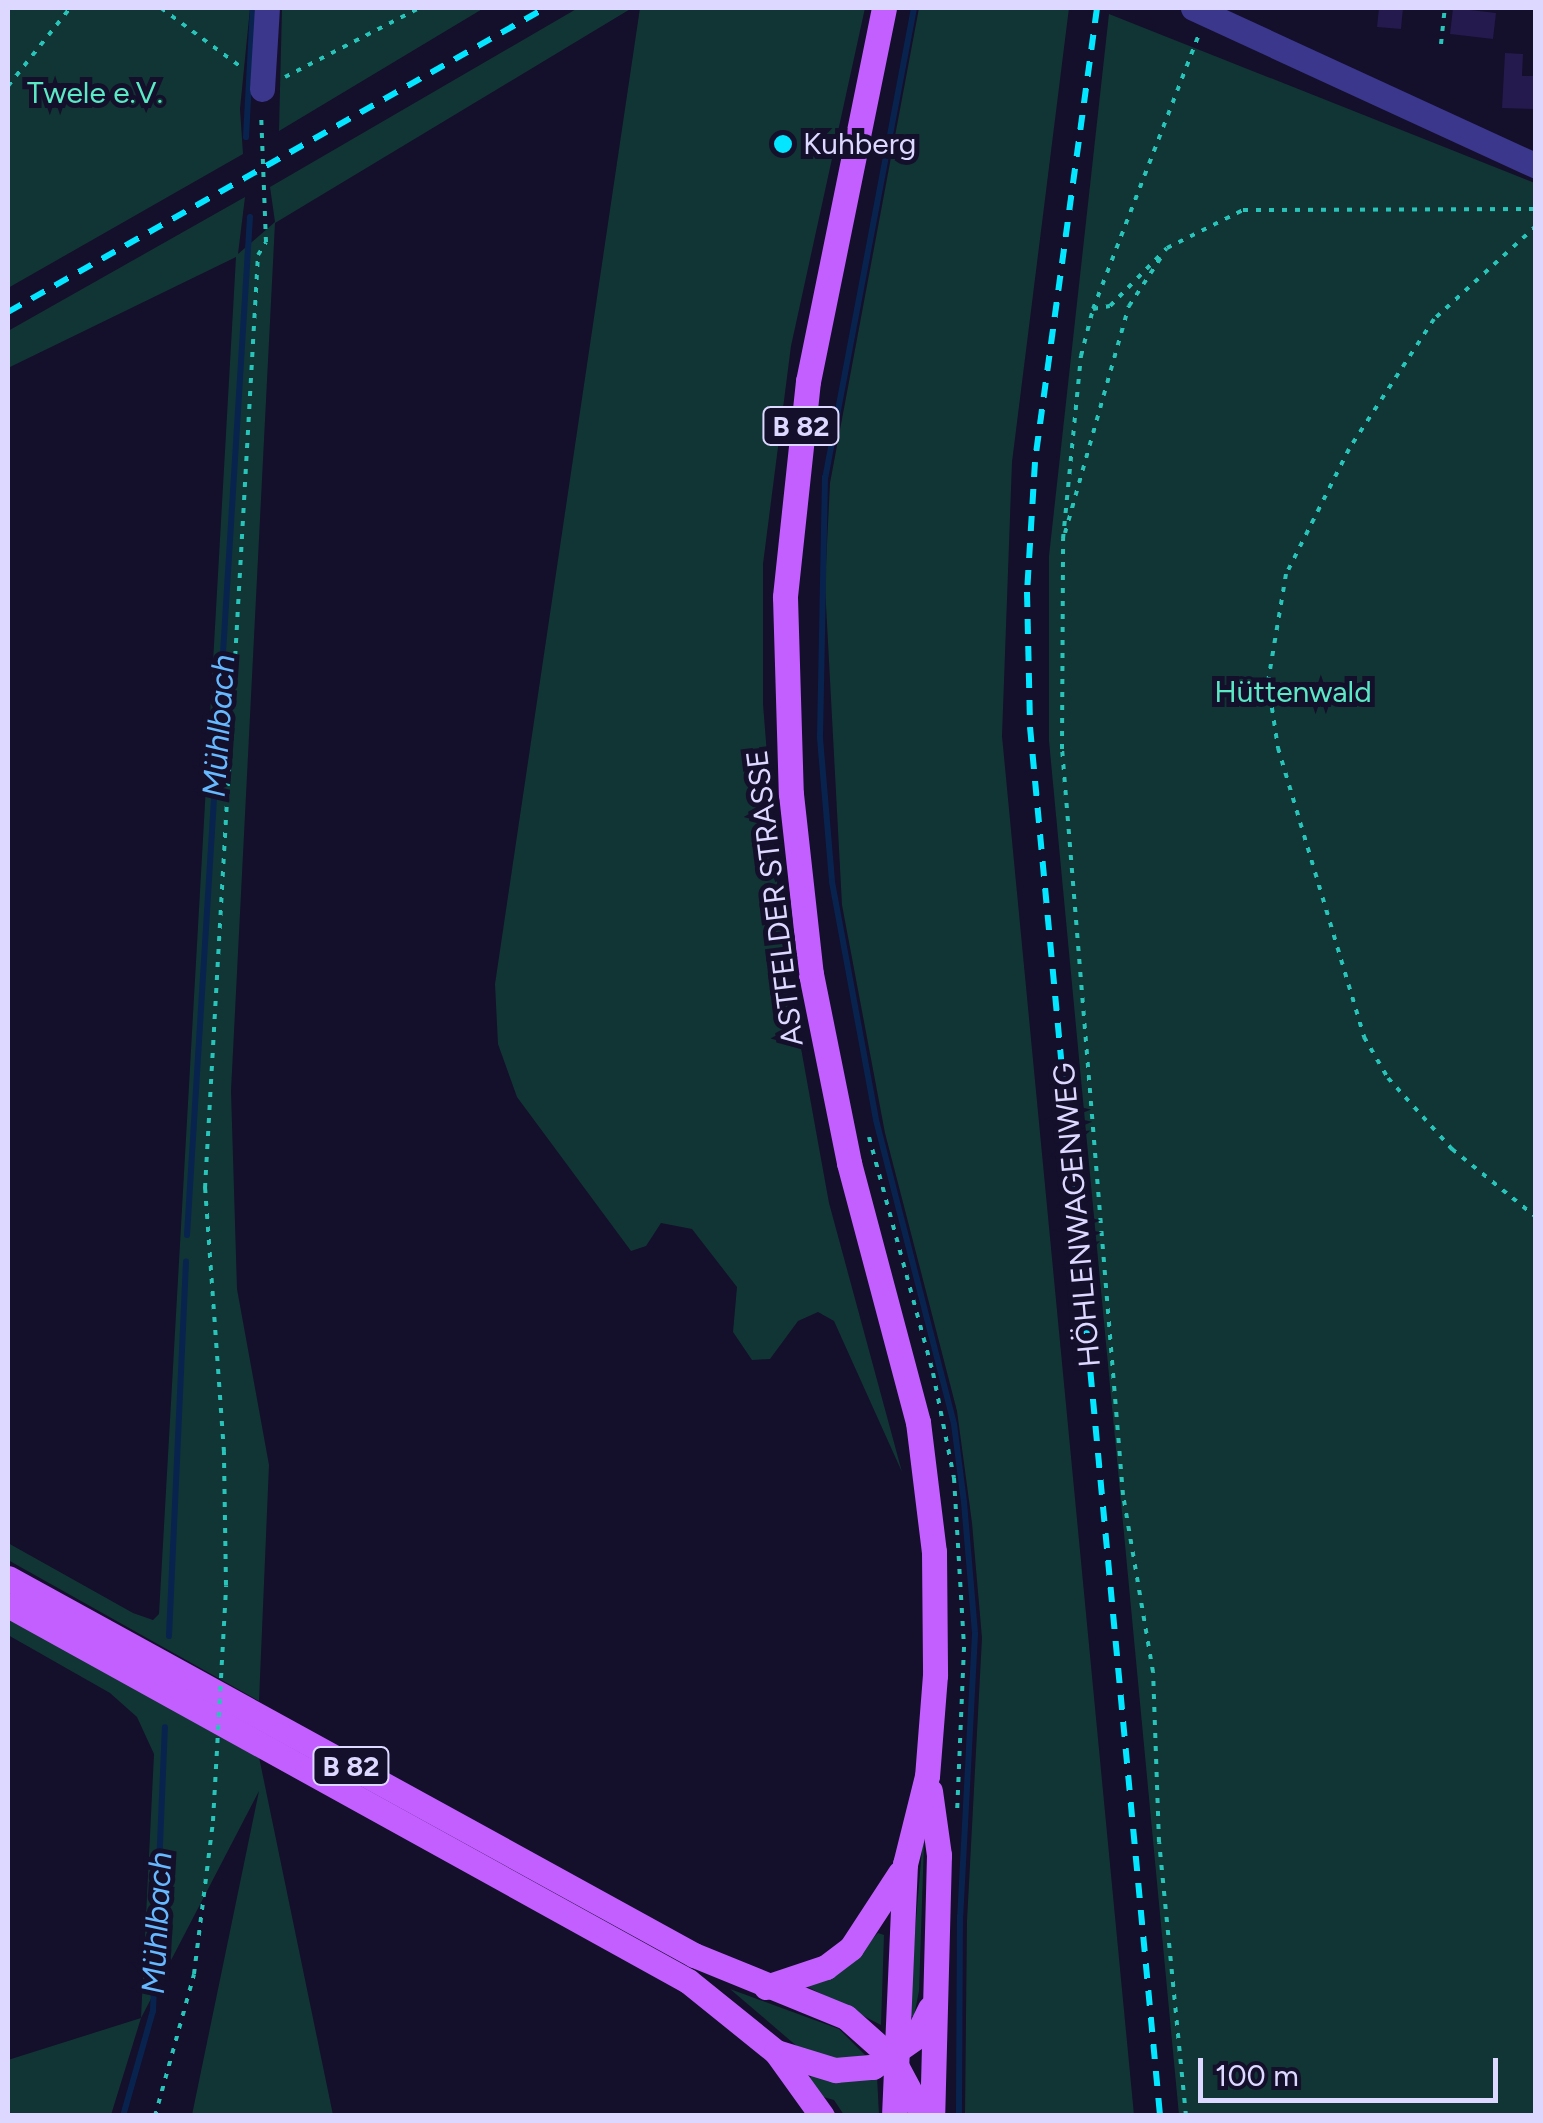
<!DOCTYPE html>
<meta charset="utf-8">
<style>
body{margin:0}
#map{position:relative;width:1543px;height:2123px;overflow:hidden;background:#140f2b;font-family:Figtree,sans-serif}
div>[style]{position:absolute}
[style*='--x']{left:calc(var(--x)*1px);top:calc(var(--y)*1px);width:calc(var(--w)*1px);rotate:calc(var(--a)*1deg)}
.green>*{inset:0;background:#113534}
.stream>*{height:6px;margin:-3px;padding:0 3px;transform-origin:3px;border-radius:3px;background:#09234f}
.building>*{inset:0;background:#241a4d}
.path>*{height:4px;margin-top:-2px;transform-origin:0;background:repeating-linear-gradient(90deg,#28c4ba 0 5px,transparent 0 13px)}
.minor>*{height:25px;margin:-12.5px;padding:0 12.5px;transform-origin:12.5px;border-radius:12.5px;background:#3a378c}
.major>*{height:25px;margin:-12.5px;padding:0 12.5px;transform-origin:12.5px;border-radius:12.5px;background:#c35fff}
.rail>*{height:6px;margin-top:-3px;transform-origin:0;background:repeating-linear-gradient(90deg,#04e6ff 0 15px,transparent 0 27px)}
.path-bridge>*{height:4px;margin-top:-2px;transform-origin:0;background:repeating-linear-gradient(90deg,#28c4ba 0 5px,transparent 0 13px)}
.dots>*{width:28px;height:28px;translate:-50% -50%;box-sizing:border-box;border:5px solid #140f2b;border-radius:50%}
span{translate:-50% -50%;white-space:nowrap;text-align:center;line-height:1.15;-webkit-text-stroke:10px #140f2b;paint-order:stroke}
.shield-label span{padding:2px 8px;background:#140f2b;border:2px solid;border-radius:8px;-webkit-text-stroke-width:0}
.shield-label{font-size:28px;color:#ddd8ff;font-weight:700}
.park-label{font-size:30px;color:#5be8c5}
.poi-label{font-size:30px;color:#ddd8ff}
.left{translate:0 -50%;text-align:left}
.street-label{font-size:30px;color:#ddd8ff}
.water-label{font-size:32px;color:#66b8ff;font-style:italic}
.frame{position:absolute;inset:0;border:10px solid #ddd8ff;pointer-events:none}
.scale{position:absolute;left:1198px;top:2058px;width:300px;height:45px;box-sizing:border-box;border:5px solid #ddd8ff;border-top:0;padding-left:12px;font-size:30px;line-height:35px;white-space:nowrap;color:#ddd8ff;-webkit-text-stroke:8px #140f2b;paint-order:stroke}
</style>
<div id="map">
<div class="green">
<i style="clip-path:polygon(8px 8px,250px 8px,240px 109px,243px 154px,8px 288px)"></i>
<i style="clip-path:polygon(282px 8px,484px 8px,279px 131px)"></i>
<i style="clip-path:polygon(578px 8px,632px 8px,275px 223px,231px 1091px,237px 1289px,269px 1465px,259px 1701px,8px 1560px,8px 1543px,133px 1613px,153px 1620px,159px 1614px,236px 257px,8px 368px,8px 331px,245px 197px,238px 254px,275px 222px,270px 187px)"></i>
<i style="clip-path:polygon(640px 8px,865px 8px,791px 346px,763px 564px,763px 704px,782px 943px,829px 1203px,902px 1472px,834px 1321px,818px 1312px,798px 1321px,770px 1359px,752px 1360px,733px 1332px,737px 1287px,692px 1229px,661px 1223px,646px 1246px,631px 1251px,517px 1097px,498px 1044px,495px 984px)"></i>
<i style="clip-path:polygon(919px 8px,1069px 8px,1012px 462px,1002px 736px,1134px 2115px,965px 2115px,967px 1921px,982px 1638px,972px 1523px,957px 1411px,885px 1133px,842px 905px,825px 586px,830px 483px)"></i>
<i style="clip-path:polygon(1109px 14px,1535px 183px,1535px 2115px,1179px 2115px,1049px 741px,1049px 556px)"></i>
<i style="clip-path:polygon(8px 1616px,259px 1757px,333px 2115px,192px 2115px,259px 1791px,141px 2018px,111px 2115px,8px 2115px,8px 2060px,141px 2018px,154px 1754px,137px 1717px,110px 1693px,8px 1635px)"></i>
<i style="clip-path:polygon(925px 1813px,919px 1991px,914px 2016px,908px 2016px)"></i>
<i style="clip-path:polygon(878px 1933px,884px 1935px,881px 2025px,806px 1986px,853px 1960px)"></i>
<i style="clip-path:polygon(730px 1989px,839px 2029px,865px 2055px,837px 2060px,799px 2048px)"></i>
<i style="clip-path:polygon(813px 2074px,877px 2076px,879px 2115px,844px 2115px,834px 2100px,820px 2096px,808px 2080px)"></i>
</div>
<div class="stream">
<i style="--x:914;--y:8;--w:477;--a:100.7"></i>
<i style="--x:825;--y:477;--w:261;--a:91.1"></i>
<i style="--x:820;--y:738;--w:144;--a:85.2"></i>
<i style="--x:832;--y:882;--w:242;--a:79.5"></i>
<i style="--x:876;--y:1120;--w:314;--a:75.6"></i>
<i style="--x:954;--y:1424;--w:79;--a:82.7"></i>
<i style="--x:964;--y:1502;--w:132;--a:85.2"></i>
<i style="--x:975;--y:1634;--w:282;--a:93"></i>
<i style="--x:960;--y:1916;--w:200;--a:90.3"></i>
<i style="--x:246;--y:137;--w:129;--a:-86.9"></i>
<i style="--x:187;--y:1235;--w:1020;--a:-86.46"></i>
<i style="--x:169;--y:1636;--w:375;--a:-87.4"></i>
<i style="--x:123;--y:2116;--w:109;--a:-74.1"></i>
<i style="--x:153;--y:2011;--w:284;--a:-87.6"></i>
</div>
<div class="building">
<i style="clip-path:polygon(1379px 8px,1403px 8px,1401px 29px,1377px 27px)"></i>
<i style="clip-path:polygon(1453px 8px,1496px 13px,1493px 39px,1450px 34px)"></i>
<i style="clip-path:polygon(1505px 53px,1523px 54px,1522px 76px,1536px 76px,1536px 109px,1502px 108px)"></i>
</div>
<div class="path">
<i style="--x:161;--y:8;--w:99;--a:36.4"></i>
<i style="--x:1441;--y:44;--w:36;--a:-84"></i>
<i style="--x:285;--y:77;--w:151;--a:-27.2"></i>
<i style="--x:8;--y:86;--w:100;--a:-51.5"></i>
<i style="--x:1536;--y:226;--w:138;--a:137.6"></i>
<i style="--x:1434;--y:319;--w:155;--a:123.2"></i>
<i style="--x:1349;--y:449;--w:140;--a:116.7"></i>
<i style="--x:1286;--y:574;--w:109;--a:99.5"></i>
<i style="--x:1268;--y:682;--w:67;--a:81.4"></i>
<i style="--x:1278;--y:748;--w:302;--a:73.4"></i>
<i style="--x:1364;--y:1037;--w:48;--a:59.7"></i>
<i style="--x:1388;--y:1078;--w:96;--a:48"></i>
<i style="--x:1452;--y:1149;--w:108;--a:39"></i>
<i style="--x:1093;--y:309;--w:17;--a:-10"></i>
<i style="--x:1110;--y:306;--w:81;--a:-45.5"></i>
<i style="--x:1167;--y:248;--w:85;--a:-26.6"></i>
<i style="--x:1243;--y:210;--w:293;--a:-0.2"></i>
<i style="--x:1065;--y:533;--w:236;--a:-74.3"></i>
<i style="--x:1129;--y:306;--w:60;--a:-56.6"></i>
<i style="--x:869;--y:1137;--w:245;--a:74.8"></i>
<i style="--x:933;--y:1373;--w:107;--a:78.7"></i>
<i style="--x:954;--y:1478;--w:169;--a:86.6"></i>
<i style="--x:964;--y:1647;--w:169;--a:92.4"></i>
<i style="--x:226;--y:1585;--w:133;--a:-90.9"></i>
<i style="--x:224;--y:1452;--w:265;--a:-94.1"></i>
<i style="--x:205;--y:1188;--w:935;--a:-86.75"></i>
<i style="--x:258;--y:255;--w:15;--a:-58"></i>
<i style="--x:266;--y:242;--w:130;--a:-92.2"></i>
<i style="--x:155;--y:2116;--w:147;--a:-74.6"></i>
<i style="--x:194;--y:1974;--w:154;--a:-82.9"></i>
<i style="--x:1186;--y:2116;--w:275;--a:-95.6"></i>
<i style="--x:1159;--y:1842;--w:170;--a:-92"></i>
<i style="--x:1153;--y:1672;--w:180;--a:-99.6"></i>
<i style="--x:1123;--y:1495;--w:748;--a:-94.67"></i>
<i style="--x:1062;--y:749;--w:210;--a:-89.7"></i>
<i style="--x:1063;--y:539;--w:184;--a:-84.4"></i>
<i style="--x:1081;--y:356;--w:49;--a:-75.7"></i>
<i style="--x:1093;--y:309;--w:295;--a:-68.9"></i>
</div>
<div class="minor">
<i style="--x:1193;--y:8;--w:378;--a:24.7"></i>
<i style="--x:262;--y:89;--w:81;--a:-86.5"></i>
</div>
<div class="major">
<i style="--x:884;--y:8;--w:381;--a:101.5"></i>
<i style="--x:808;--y:381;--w:217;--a:96.1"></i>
<i style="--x:785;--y:597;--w:197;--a:88.3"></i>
<i style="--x:791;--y:794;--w:181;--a:83.7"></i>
<i style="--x:811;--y:974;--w:193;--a:78.6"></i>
<i style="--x:849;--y:1163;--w:268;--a:75.1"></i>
<i style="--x:918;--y:1422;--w:131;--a:83"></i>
<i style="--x:934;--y:1552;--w:123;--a:89.5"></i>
<i style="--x:935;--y:1675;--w:101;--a:94.5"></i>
<i style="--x:927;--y:1776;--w:91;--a:104"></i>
<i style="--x:905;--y:1864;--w:252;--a:92.5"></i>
<i style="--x:8;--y:1578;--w:783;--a:28.79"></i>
<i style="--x:694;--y:1955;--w:164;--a:22.2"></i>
<i style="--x:846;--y:2017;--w:62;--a:41.7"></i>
<i style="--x:892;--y:2058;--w:66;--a:61.9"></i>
<i style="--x:8;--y:1605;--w:777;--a:28.94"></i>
<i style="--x:688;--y:1981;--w:113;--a:38.9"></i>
<i style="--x:776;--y:2052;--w:79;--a:54.3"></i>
<i style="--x:930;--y:1791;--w:65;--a:82"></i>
<i style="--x:939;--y:1855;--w:261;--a:91.5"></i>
<i style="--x:766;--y:1987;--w:63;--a:-18.4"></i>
<i style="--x:826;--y:1967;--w:31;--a:-37"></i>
<i style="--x:851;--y:1948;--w:90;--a:-56.8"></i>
<i style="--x:776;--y:2052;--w:62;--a:17"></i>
<i style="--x:835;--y:2070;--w:38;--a:-5"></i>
<i style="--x:873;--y:2067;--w:52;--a:-34.9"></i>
<i style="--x:916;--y:2037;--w:32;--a:-64"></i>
</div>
<div class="rail">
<i style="--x:1097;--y:8;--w:458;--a:97.8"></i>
<i style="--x:1035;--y:462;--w:130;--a:93.5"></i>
<i style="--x:1027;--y:592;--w:135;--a:88.7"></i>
<i style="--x:1030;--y:727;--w:1395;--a:84.65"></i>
<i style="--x:8;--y:312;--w:617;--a:-29.51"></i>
</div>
<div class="path-bridge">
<i style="--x:213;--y:1821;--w:236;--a:-86.8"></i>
</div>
<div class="dots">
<i style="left:783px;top:144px;background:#04e6ff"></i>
</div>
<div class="shield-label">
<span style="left:801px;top:426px">B 82</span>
<span style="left:351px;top:1766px">B 82</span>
</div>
<div class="park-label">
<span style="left:95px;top:93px">Twele e.V.</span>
<span style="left:1293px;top:692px">Hüttenwald</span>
</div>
<div class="poi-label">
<span class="left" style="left:803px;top:144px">Kuhberg</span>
</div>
<div class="street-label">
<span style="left:775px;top:898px;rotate:-97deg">ASTFELDER STRASSE</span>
<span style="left:1077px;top:1215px;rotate:-95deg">HÖHLENWAGENWEG</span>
</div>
<div class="water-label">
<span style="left:219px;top:726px;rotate:-86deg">Mühlbach</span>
<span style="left:157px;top:1923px;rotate:-87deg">Mühlbach</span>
</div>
<div class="frame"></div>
<div class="scale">100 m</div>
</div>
